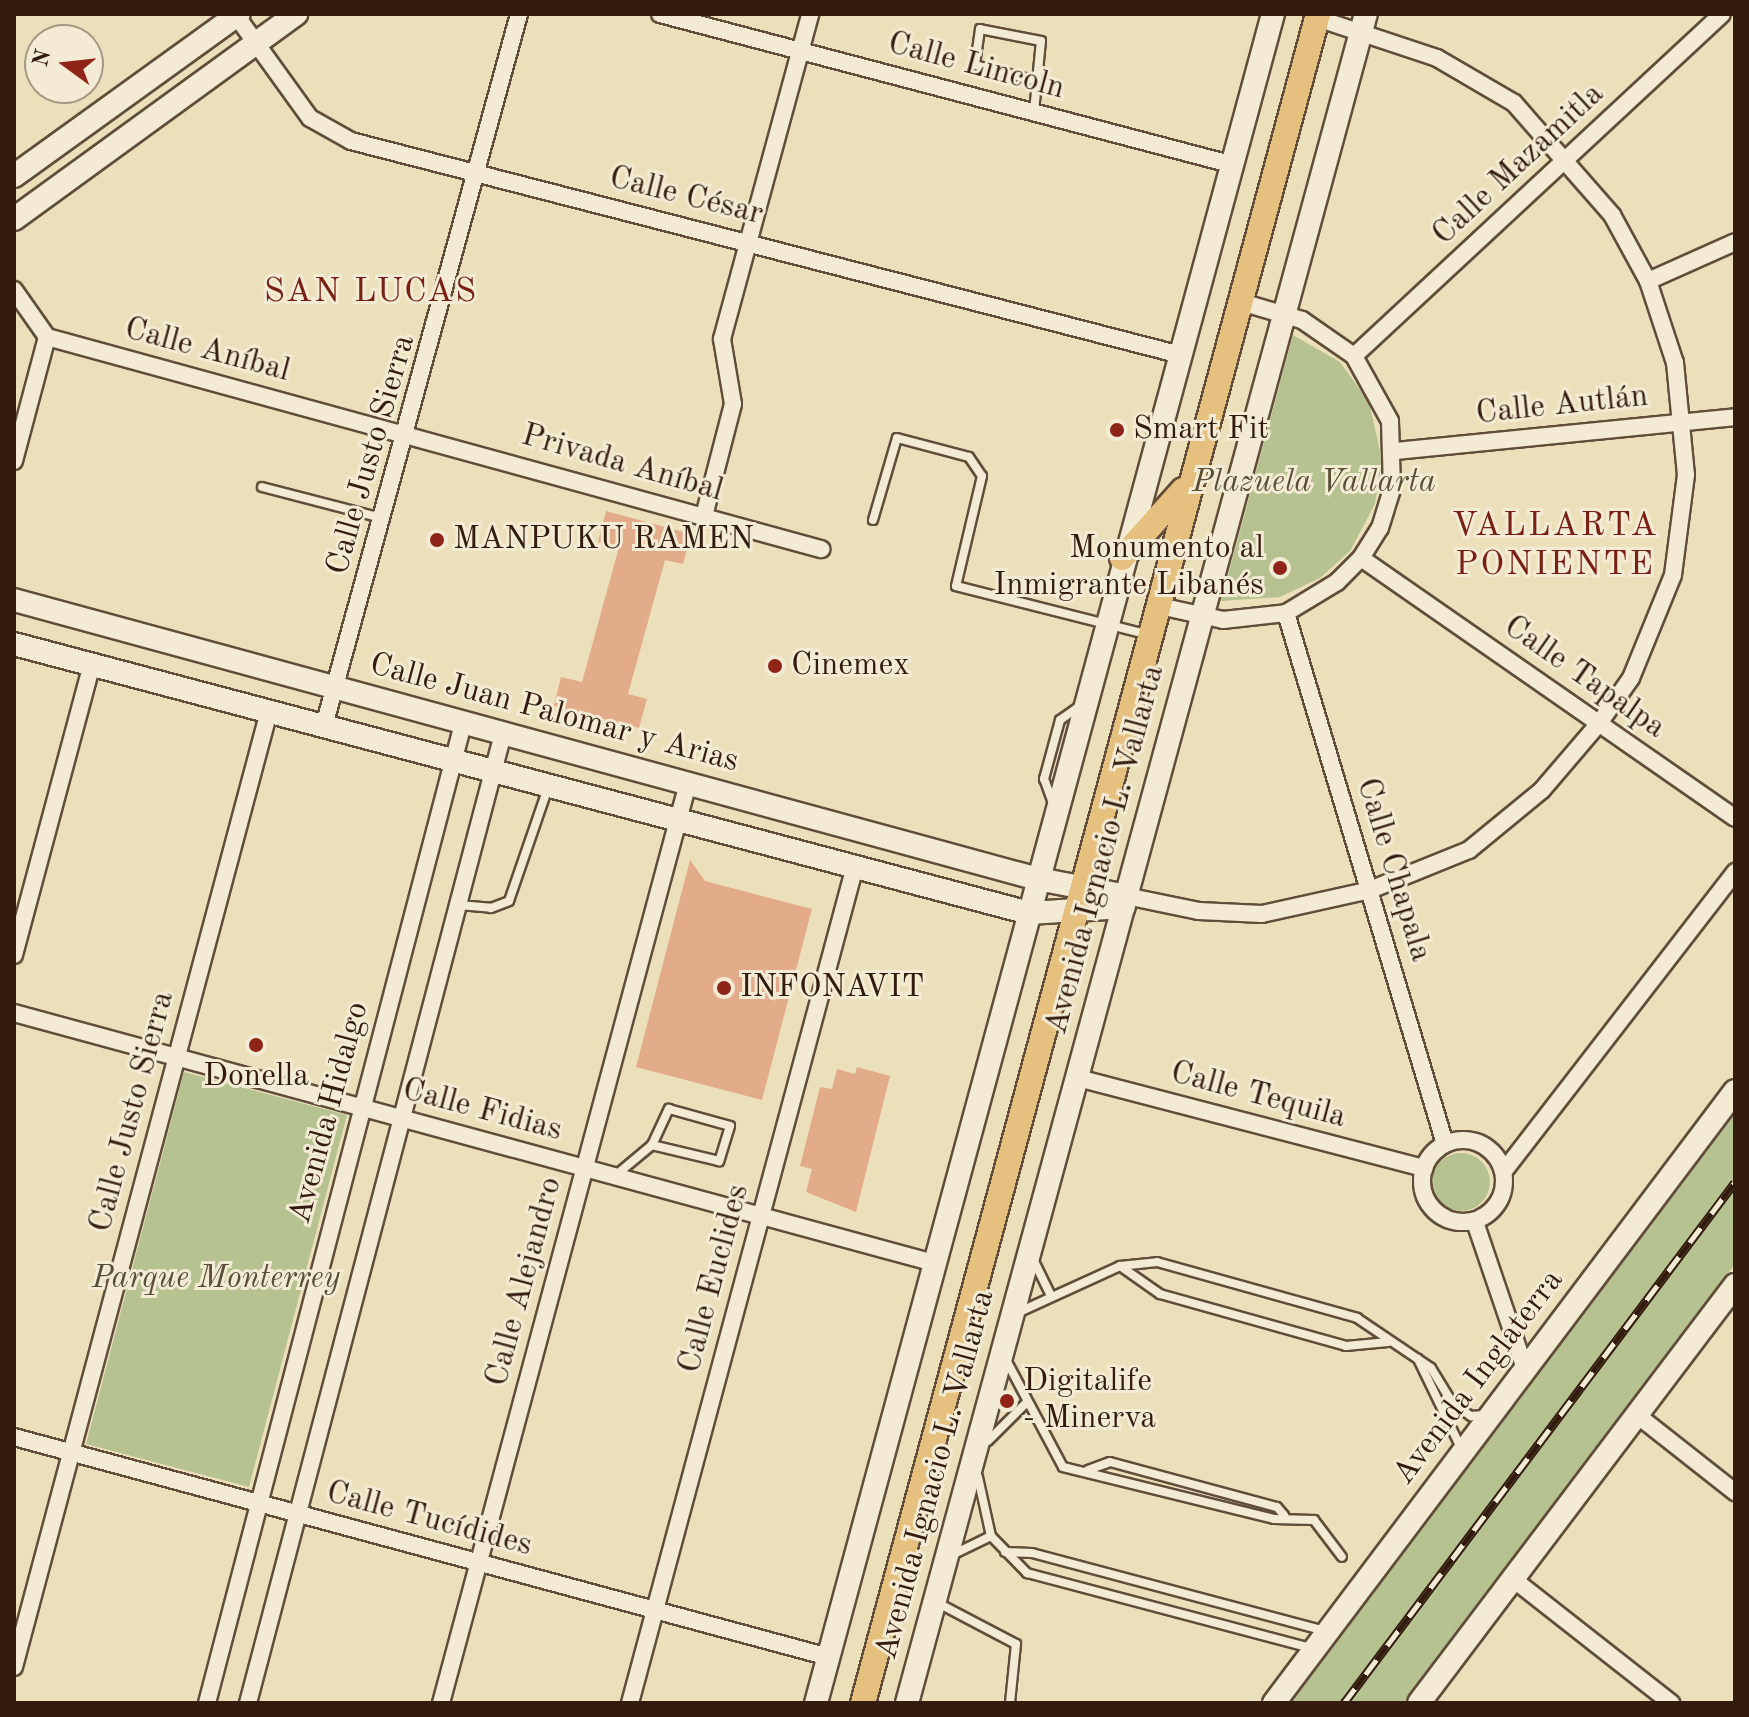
<!DOCTYPE html>
<meta charset="utf-8">
<style>
body{margin:0}
#map{position:relative;width:1749px;height:1717px;overflow:hidden;background:#ece0bb;font-family:"Old Standard TT",serif}
div>[style]{position:absolute}
[style*='--x']{left:calc(var(--x)*1px);top:calc(var(--y)*1px);width:calc(var(--w)*1px);rotate:calc(var(--a)*1deg)}
.green>*{inset:0;background:#b7c291}
.round{border-radius:50%}
.building>*{inset:0;background:#e2ab8a}
.roads{filter:drop-shadow(2px 0 #614d39) drop-shadow(-2px 0 #614d39) drop-shadow(0 2px #614d39) drop-shadow(0 -2px #614d39)}
.lane>*{height:8px;margin:-4px;padding:0 4px;transform-origin:4px;border-radius:4px;background:#f3ebd3}
.street>*{height:16px;margin:-8px;padding:0 8px;transform-origin:8px;border-radius:8px;background:#f3ebd3}
.street>.ring{margin:-8px;padding:0;box-sizing:content-box;background:none;border:16px solid #f3ebd3;border-radius:50%}
.secondary>*{height:22px;margin:-11px;padding:0 11px;transform-origin:11px;border-radius:11px;background:#f3ebd3}
.primary>*{height:24px;margin:-12px;padding:0 12px;transform-origin:12px;border-radius:12px;background:#e6c07e}
.rail>*{height:9px;margin-top:-4.5px;transform-origin:0;background:repeating-linear-gradient(90deg,#f3ebd3 0 18px,#331c0e 0 36px);box-sizing:border-box;border-block:2px solid #331c0e}
.dots>*{width:22px;height:22px;translate:-50% -50%;box-sizing:border-box;border:4px solid #f3ebd3;border-radius:50%}
span{translate:-50% -50%;white-space:nowrap;text-align:center;line-height:1.15;-webkit-text-stroke:6px #f3ebd3;paint-order:stroke}
.street-label{font-size:32px;color:#331c0e}
.poi-label{font-size:32px;color:#331c0e}
.left{translate:0 -50%;text-align:left}
.right{translate:-100% -50%;text-align:right}
.park-label{font-size:32px;color:#5b4e35;font-style:italic}
.neighbourhood-label{font-size:34px;color:#7a1f14;letter-spacing:2px}
.frame{position:absolute;inset:0;border:16px solid #331c0e;pointer-events:none}
.north{position:absolute;left:24px;top:24px;width:80px;height:80px;box-sizing:border-box;background:#f3ebd3;border:2px solid #a69884;border-radius:50%;rotate:285deg;font-size:22px;font-weight:700;line-height:32px;text-align:center;color:#331c0e}
.north::after{content:'';display:block;margin:auto;width:28px;height:36px;background:#8f2418;clip-path:polygon(50% 0,100% 100%,50% 72%,0 100%)}
</style>
<div id="map">
<div class="green">
<i style="clip-path:polygon(1293px 335px,1340px 362px,1369px 402px,1382px 460px,1375px 504px,1350px 551px,1320px 578px,1280px 597px,1221px 601px)"></i>
<i style="clip-path:polygon(184px 1072px,347px 1115px,249px 1487px,86px 1444px)"></i>
<i style="clip-path:polygon(1735px 1112px,1735px 1264px,1404px 1703px,1291px 1703px)"></i>
<i class="round" style="left:1432px;top:1153px;width:58px;height:58px"></i>
</div>
<div class="building">
<i style="clip-path:polygon(606px 511px,691px 534px,683px 564px,665px 560px,628px 694px,647px 699px,639px 728px,554px 706px,561px 677px,582px 682px,619px 547px,598px 542px)"></i>
<i style="clip-path:polygon(690px 860px,705px 881px,812px 909px,762px 1100px,636px 1067px)"></i>
<i style="clip-path:polygon(857px 1067px,890px 1076px,856px 1212px,806px 1192px,812px 1169px,800px 1166px,820px 1087px,832px 1089px,837px 1069px,855px 1074px)"></i>
</div>
<div class="roads">
<div class="lane">
<i style="--x:1034;--y:112;--w:71;--a:-84.4"></i>
<i style="--x:1041;--y:41;--w:62;--a:-168.9"></i>
<i style="--x:980;--y:29;--w:36;--a:98"></i>
<i style="--x:975;--y:65;--w:64;--a:14.5"></i>
<i style="--x:262;--y:487;--w:124;--a:14.5"></i>
<i style="--x:873;--y:520;--w:85;--a:-73.7"></i>
<i style="--x:897;--y:438;--w:74;--a:14.8"></i>
<i style="--x:969;--y:457;--w:23;--a:56"></i>
<i style="--x:982;--y:476;--w:113;--a:103.3"></i>
<i style="--x:956;--y:586;--w:196;--a:14.2"></i>
<i style="--x:1054;--y:806;--w:29;--a:-110"></i>
<i style="--x:1044;--y:779;--w:61;--a:-74.8"></i>
<i style="--x:1060;--y:720;--w:24;--a:-35"></i>
<i style="--x:459;--y:905;--w:32;--a:5"></i>
<i style="--x:491;--y:908;--w:19;--a:-21"></i>
<i style="--x:509;--y:901;--w:120;--a:-71"></i>
<i style="--x:616;--y:1175;--w:47;--a:-39.8"></i>
<i style="--x:652;--y:1145;--w:40;--a:-65"></i>
<i style="--x:669;--y:1109;--w:63;--a:15.6"></i>
<i style="--x:730;--y:1126;--w:37;--a:107"></i>
<i style="--x:719;--y:1161;--w:69;--a:-166.6"></i>
<i style="--x:1033;--y:1259;--w:39;--a:64"></i>
<i style="--x:1120;--y:1266;--w:49;--a:35"></i>
<i style="--x:1160;--y:1294;--w:193;--a:15.6"></i>
<i style="--x:1346;--y:1346;--w:42;--a:-5.4"></i>
<i style="--x:1017;--y:1313;--w:113;--a:-24.5"></i>
<i style="--x:1120;--y:1266;--w:37;--a:-6"></i>
<i style="--x:1157;--y:1262;--w:208;--a:15.6"></i>
<i style="--x:1357;--y:1318;--w:89;--a:34"></i>
<i style="--x:1431;--y:1368;--w:42;--a:58.6"></i>
<i style="--x:1453;--y:1404;--w:22;--a:34"></i>
<i style="--x:1471;--y:1416;--w:13;--a:-4"></i>
<i style="--x:1005;--y:1358;--w:123;--a:62"></i>
<i style="--x:1063;--y:1467;--w:217;--a:13.8"></i>
<i style="--x:1274;--y:1519;--w:40;--a:1.4"></i>
<i style="--x:1314;--y:1520;--w:46;--a:52.9"></i>
<i style="--x:1418;--y:1359;--w:99;--a:64.2"></i>
<i style="--x:988;--y:1441;--w:55;--a:-45"></i>
<i style="--x:1088;--y:1470;--w:23;--a:-20"></i>
<i style="--x:1110;--y:1462;--w:173;--a:15.1"></i>
<i style="--x:1277;--y:1507;--w:11;--a:49"></i>
<i style="--x:978;--y:1477;--w:60;--a:77.6"></i>
<i style="--x:991;--y:1536;--w:52;--a:45.8"></i>
<i style="--x:1027;--y:1573;--w:294;--a:14.8"></i>
<i style="--x:1005;--y:1552;--w:27;--a:2"></i>
<i style="--x:1032;--y:1553;--w:303;--a:14.9"></i>
<i style="--x:952;--y:1555;--w:43;--a:-26"></i>
<i style="--x:936;--y:1602;--w:90;--a:27.7"></i>
<i style="--x:1016;--y:1644;--w:59;--a:95.8"></i>
</div>
<div class="street">
<i style="--x:235;--y:14;--w:128;--a:54.2"></i>
<i style="--x:310;--y:118;--w:47;--a:29.3"></i>
<i style="--x:351;--y:141;--w:853;--a:14.46"></i>
<i style="--x:660;--y:14;--w:589;--a:14.74"></i>
<i style="--x:1648;--y:281;--w:95;--a:-24.1"></i>
<i style="--x:14;--y:290;--w:57;--a:54.9"></i>
<i style="--x:47;--y:337;--w:803;--a:15.32"></i>
<i style="--x:1354;--y:356;--w:502;--a:-42.9"></i>
<i style="--x:1396;--y:451;--w:341;--a:-5.7"></i>
<i style="--x:14;--y:461;--w:128;--a:-75.1"></i>
<i style="--x:704;--y:516;--w:116;--a:-75.5"></i>
<i style="--x:733;--y:404;--w:66;--a:-99.6"></i>
<i style="--x:722;--y:339;--w:337;--a:-74.8"></i>
<i style="--x:1361;--y:558;--w:455;--a:34.8"></i>
<i style="--x:1155;--y:605;--w:70;--a:12.4"></i>
<i style="--x:1223;--y:620;--w:63;--a:-6.3"></i>
<i style="--x:1286;--y:613;--w:60;--a:-31.3"></i>
<i style="--x:1337;--y:582;--w:34;--a:-45"></i>
<i style="--x:1361;--y:558;--w:36;--a:-58"></i>
<i style="--x:1380;--y:528;--w:41;--a:-72.9"></i>
<i style="--x:1392;--y:489;--w:68;--a:-91.7"></i>
<i style="--x:1390;--y:421;--w:74;--a:-119"></i>
<i style="--x:1354;--y:356;--w:63;--a:-145.3"></i>
<i style="--x:1302;--y:320;--w:67;--a:-163.5"></i>
<i style="--x:1286;--y:613;--w:554;--a:73.33"></i>
<i style="--x:324;--y:726;--w:738;--a:-74.68"></i>
<i style="--x:1126;--y:896;--w:75;--a:11.6"></i>
<i style="--x:1199;--y:911;--w:63;--a:2.7"></i>
<i style="--x:1262;--y:914;--w:111;--a:-12.5"></i>
<i style="--x:1370;--y:890;--w:107;--a:-22"></i>
<i style="--x:1469;--y:850;--w:94;--a:-39.4"></i>
<i style="--x:1542;--y:790;--w:89;--a:-49.5"></i>
<i style="--x:1600;--y:722;--w:54;--a:-54.8"></i>
<i style="--x:1631;--y:678;--w:111;--a:-67.8"></i>
<i style="--x:1673;--y:575;--w:101;--a:-82.6"></i>
<i style="--x:1686;--y:475;--w:113;--a:-95.6"></i>
<i style="--x:1675;--y:363;--w:86;--a:-108.2"></i>
<i style="--x:1648;--y:281;--w:75;--a:-118.6"></i>
<i style="--x:1612;--y:215;--w:149;--a:-131.2"></i>
<i style="--x:1514;--y:103;--w:89;--a:-149.7"></i>
<i style="--x:1437;--y:58;--w:126;--a:-161.6"></i>
<i style="--x:14;--y:955;--w:301;--a:-75"></i>
<i style="--x:14;--y:1013;--w:953;--a:15.2"></i>
<i style="--x:1078;--y:1078;--w:358;--a:14.6"></i>
<i class="ring" style="left:1422px;top:1140px;width:66px;height:66px"></i>
<i style="--x:1504;--y:1171;--w:378;--a:-52.3"></i>
<i style="--x:1475;--y:1222;--w:155;--a:71.2"></i>
<i style="--x:1637;--y:1415;--w:125;--a:38.2"></i>
<i style="--x:14;--y:1437;--w:844;--a:15.11"></i>
<i style="--x:1513;--y:1579;--w:201;--a:38.1"></i>
<i style="--x:14;--y:1667;--w:989;--a:-75.06"></i>
<i style="--x:207;--y:1703;--w:1012;--a:-75.35"></i>
<i style="--x:248;--y:1703;--w:1002;--a:-75.26"></i>
<i style="--x:441;--y:1703;--w:953;--a:-74.97"></i>
<i style="--x:630;--y:1703;--w:863;--a:-74.95"></i>
</div>
<div class="secondary">
<i style="--x:14;--y:176;--w:277;--a:-35.8"></i>
<i style="--x:14;--y:219;--w:349;--a:-36"></i>
<i style="--x:14;--y:600;--w:1061;--a:15.24"></i>
<i style="--x:1038;--y:879;--w:90;--a:10.9"></i>
<i style="--x:14;--y:644;--w:1050;--a:14.84"></i>
<i style="--x:1029;--y:913;--w:95;--a:-3.6"></i>
<i style="--x:816;--y:1703;--w:1750;--a:-74.86"></i>
<i style="--x:907;--y:1703;--w:1750;--a:-74.8"></i>
<i style="--x:1274;--y:1703;--w:766;--a:-53.01"></i>
<i style="--x:1419;--y:1703;--w:524;--a:-52.91"></i>
</div>
<div class="primary">
<i style="--x:1122;--y:558;--w:91;--a:-48.1"></i>
<i style="--x:863;--y:1703;--w:1749;--a:-74.92"></i>
</div>
</div>
<div class="rail">
<i style="--x:1344;--y:1703;--w:651;--a:-53.11"></i>
</div>
<div class="dots">
<i style="left:1117px;top:430px;background:#8f2418"></i>
<i style="left:437px;top:540px;background:#8f2418"></i>
<i style="left:1280px;top:568px;background:#8f2418"></i>
<i style="left:775px;top:666px;background:#8f2418"></i>
<i style="left:724px;top:988px;background:#8f2418"></i>
<i style="left:256px;top:1045px;background:#8f2418"></i>
<i style="left:1007px;top:1401px;background:#8f2418"></i>
</div>
<div class="street-label">
<span style="left:976px;top:67px;rotate:15deg">Calle Lincoln</span>
<span style="left:1519px;top:165px;rotate:-43deg">Calle Mazamitla</span>
<span style="left:686px;top:197px;rotate:14deg">Calle César</span>
<span style="left:207px;top:351px;rotate:15deg">Calle Aníbal</span>
<span style="left:1562px;top:406px;rotate:-6deg">Calle Autlán</span>
<span style="left:372px;top:455px;rotate:-74deg">Calle Justo Sierra</span>
<span style="left:622px;top:464px;rotate:16deg">Privada Aníbal</span>
<span style="left:1584px;top:678px;rotate:35deg">Calle Tapalpa</span>
<span style="left:554px;top:714px;rotate:15deg">Calle Juan Palomar y Arias</span>
<span style="left:1106px;top:850px;rotate:-75deg">Avenida Ignacio L. Vallarta</span>
<span style="left:1393px;top:870px;rotate:73deg">Calle Chapala</span>
<span style="left:1258px;top:1096px;rotate:15deg">Calle Tequila</span>
<span style="left:482px;top:1111px;rotate:15deg">Calle Fidias</span>
<span style="left:133px;top:1112px;rotate:-75deg">Calle Justo Sierra</span>
<span style="left:330px;top:1113px;rotate:-75deg">Avenida Hidalgo</span>
<span style="left:715px;top:1279px;rotate:-75deg">Calle Euclides</span>
<span style="left:525px;top:1282px;rotate:-75deg">Calle Alejandro</span>
<span style="left:1479px;top:1378px;rotate:-53deg">Avenida Inglaterra</span>
<span style="left:936px;top:1475px;rotate:-75deg">Avenida Ignacio L. Vallarta</span>
<span style="left:429px;top:1520px;rotate:15deg">Calle Tucídides</span>
</div>
<div class="poi-label">
<span class="left" style="left:1133px;top:430px">Smart Fit</span>
<span class="left" style="left:453px;top:540px">MANPUKU RAMEN</span>
<span class="right" style="left:1264px;top:568px">Monumento al<br>Inmigrante Libanés</span>
<span class="left" style="left:791px;top:666px">Cinemex</span>
<span class="left" style="left:740px;top:988px">INFONAVIT</span>
<span style="left:256px;top:1077px">Donella</span>
<span class="left" style="left:1023px;top:1401px">Digitalife<br>- Minerva</span>
</div>
<div class="park-label">
<span style="left:1314px;top:483px">Plazuela Vallarta</span>
<span style="left:216px;top:1279px">Parque Monterrey</span>
</div>
<div class="neighbourhood-label">
<span style="left:371px;top:293px">SAN LUCAS</span>
<span style="left:1555px;top:546px">VALLARTA<br>PONIENTE</span>
</div>
<div class="frame"></div>
<div class="north">N</div>
</div>
